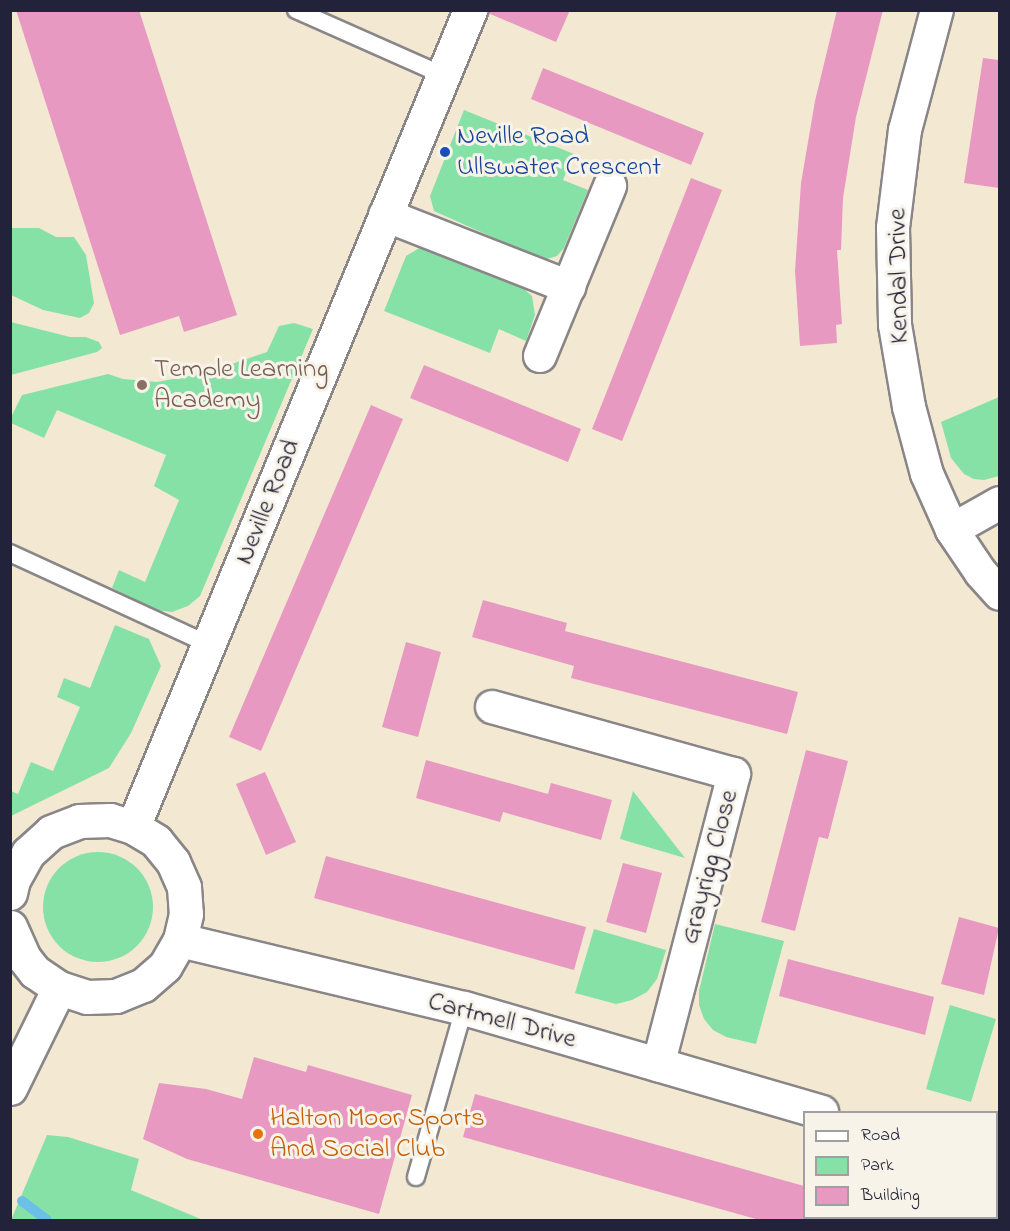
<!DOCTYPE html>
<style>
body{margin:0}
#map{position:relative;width:1010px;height:1231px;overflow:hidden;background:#f3e9d3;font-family:"Indie Flower",sans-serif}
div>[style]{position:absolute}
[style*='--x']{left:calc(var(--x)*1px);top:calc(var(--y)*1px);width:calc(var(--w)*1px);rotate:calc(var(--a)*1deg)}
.green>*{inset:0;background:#86e1a7}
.round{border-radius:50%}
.stream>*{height:10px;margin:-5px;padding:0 5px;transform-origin:5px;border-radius:5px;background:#6bbfe8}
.building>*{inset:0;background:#e799c1}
.roads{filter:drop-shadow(2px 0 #8a8687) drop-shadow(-2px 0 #8a8687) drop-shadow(0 2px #8a8687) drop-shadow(0 -2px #8a8687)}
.service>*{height:16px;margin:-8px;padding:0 8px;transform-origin:8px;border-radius:8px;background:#fff}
.minor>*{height:32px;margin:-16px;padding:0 16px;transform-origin:16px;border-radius:16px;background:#fff}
.tertiary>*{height:33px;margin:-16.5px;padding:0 16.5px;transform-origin:16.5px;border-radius:16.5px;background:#fff}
.dots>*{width:16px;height:16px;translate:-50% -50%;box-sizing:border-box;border:3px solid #f7f3e8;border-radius:50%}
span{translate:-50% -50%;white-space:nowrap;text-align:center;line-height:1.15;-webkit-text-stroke:6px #f7f3e8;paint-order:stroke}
.transit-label{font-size:27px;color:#164399}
.left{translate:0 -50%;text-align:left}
.street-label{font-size:27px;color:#22223b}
.education-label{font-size:27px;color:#785e54}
.food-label{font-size:27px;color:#c56008}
.frame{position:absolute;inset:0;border:12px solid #22223b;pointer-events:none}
.legend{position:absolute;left:803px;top:1111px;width:195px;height:108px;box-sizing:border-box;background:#f7f3e8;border:2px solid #a29fa3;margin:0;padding:8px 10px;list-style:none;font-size:18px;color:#22223b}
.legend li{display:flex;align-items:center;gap:12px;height:30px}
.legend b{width:30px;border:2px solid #a29fa3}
</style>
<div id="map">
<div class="green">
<i style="clip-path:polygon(464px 110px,574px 154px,563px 180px,588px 190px,564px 248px,557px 256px,547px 259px,537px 257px,434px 211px,430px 196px)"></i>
<i style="clip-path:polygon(39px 228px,56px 237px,74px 237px,86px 255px,94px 303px,89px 313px,80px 318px,43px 310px,11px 295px,11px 228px)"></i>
<i style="clip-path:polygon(421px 247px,524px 289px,532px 296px,535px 315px,526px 341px,499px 329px,490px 353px,384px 311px,406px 256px)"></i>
<i style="clip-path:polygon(11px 322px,70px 337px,86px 337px,99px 342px,102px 348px,97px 352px,11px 375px)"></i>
<i style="clip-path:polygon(294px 323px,313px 329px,200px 596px,188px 606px,172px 612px,155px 610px,112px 588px,119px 570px,145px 582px,179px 500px,154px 486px,166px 455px,57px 410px,44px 438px,11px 423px,11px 417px,22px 395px,108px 374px,123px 379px,157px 382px,205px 373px,267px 352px,279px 326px)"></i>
<i style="clip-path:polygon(999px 397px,999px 476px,984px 480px,974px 479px,964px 474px,951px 458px,941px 422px)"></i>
<i style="clip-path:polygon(115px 625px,149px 639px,161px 666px,131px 733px,109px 768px,11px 816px,11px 791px,18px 794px,31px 762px,53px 771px,80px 707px,57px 697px,64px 678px,90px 688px)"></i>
<i style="clip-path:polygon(633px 791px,685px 858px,620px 839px)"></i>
<i class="round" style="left:43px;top:852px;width:110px;height:110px"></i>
<i style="clip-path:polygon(715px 924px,784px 941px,756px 1044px,726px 1037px,713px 1030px,704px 1019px,699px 1005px,699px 991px)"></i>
<i style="clip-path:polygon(594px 929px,666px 950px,657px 979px,647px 992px,632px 1000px,616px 1004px,575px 993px)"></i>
<i style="clip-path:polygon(950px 1005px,996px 1019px,971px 1102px,926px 1089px)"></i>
<i style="clip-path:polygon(47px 1135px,68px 1137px,139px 1159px,131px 1190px,203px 1220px,11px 1220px)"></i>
</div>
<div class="stream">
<i style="--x:22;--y:1201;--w:31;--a:37"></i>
</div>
<div class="building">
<i style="clip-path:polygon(16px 10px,139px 10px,237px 315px,184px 332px,179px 316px,120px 335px)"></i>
<i style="clip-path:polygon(488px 10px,570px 10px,556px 42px,488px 13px)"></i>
<i style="clip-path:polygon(837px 10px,883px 10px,856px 117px,843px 198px,841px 250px,837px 250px,842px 324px,836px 325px,837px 343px,800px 346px,795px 271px,801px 183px,815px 101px)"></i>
<i style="clip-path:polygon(983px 58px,999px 60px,999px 188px,964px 183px)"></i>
<i style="clip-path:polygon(543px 68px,704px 133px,691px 165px,531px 99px)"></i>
<i style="clip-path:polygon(691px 178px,722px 190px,622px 441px,592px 429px)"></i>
<i style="clip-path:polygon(424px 365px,581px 429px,568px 462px,410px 398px)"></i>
<i style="clip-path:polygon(371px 405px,403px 419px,261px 751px,229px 737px)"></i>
<i style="clip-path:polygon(483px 600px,567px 623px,565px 631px,798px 692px,787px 734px,571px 678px,574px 666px,472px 637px)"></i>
<i style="clip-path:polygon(406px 642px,441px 652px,418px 737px,382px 727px)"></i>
<i style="clip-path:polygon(806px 750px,848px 761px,828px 839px,819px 837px,795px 931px,761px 922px)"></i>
<i style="clip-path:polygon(426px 760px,548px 794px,551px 783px,612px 800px,601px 840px,503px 812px,500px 822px,416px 798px)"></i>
<i style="clip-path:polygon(265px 772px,296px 842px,266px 855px,236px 784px)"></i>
<i style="clip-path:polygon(326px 856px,586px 927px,574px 970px,314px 898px)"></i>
<i style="clip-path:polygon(623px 863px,662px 873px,646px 933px,606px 922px)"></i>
<i style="clip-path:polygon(959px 917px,999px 928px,984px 995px,941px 984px)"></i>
<i style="clip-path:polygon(788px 959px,934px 997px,925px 1035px,779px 996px)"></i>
<i style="clip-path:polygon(254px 1057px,306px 1072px,308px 1065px,412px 1095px,379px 1214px,187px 1159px,143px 1139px,159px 1083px,206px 1089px,242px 1099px)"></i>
<i style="clip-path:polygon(475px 1094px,804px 1186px,804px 1221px,763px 1221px,463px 1137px)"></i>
</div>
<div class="roads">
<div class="service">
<i style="--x:296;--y:10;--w:161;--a:23.9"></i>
<i style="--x:10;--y:553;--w:220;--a:24.7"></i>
<i style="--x:416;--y:1177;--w:176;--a:-74.1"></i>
</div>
<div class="minor">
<i style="--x:937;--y:10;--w:124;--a:104.9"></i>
<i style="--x:905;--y:130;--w:99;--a:97"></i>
<i style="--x:893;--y:228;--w:97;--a:88.8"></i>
<i style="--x:895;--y:325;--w:83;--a:80.3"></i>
<i style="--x:909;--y:407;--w:69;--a:75"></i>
<i style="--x:927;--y:474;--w:61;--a:65.9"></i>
<i style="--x:952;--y:530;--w:52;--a:56"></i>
<i style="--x:981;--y:573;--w:28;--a:48"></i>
<i style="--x:385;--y:215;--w:198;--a:21.4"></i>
<i style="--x:540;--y:356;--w:184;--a:-67.6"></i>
<i style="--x:952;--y:530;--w:55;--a:-29.4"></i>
<i style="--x:492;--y:707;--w:251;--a:15.5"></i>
<i style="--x:734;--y:774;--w:301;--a:104.6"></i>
<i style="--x:869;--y:1220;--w:2;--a:-63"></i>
</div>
<div class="tertiary">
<i style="--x:133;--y:827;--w:884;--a:-67.58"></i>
<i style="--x:10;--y:893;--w:13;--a:-77"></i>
<i style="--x:13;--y:880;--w:31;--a:-61"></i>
<i style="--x:28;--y:853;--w:31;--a:-42"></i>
<i style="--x:51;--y:832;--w:30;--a:-21"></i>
<i style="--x:79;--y:821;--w:31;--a:-2"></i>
<i style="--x:110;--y:820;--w:24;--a:17"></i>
<i style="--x:133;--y:827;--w:27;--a:31"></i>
<i style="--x:156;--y:841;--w:27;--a:51"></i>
<i style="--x:173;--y:862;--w:27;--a:66"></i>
<i style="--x:184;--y:887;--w:27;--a:86"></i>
<i style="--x:186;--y:914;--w:27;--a:103"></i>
<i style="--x:180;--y:940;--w:30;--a:120"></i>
<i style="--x:165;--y:966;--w:29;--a:139"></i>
<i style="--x:143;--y:985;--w:29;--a:158"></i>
<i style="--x:116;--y:996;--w:29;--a:178"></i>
<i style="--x:87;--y:997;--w:29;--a:-162"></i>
<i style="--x:59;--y:988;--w:29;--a:-146"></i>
<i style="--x:35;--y:972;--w:18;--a:-128"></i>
<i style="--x:24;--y:958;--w:34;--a:-114"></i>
<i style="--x:180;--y:940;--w:292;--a:13.5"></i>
<i style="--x:464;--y:1008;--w:372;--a:16.2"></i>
<i style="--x:10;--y:1088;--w:111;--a:-63.9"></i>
<i style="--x:996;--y:1163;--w:4;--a:0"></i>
</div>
</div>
<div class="dots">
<i style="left:445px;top:152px;background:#1a4fb4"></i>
<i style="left:142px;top:385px;background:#8d6e63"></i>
<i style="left:258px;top:1134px;background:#e8710a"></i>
</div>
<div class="transit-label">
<span class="left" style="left:457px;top:152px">Neville Road<br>Ullswater Crescent</span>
</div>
<div class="street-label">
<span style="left:899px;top:276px;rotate:-91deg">Kendal Drive</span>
<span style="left:268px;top:502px;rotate:-68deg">Neville Road</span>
<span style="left:710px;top:867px;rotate:-75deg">Grayrigg Close</span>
<span style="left:502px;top:1021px;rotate:15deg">Cartmell Drive</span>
</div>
<div class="education-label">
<span class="left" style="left:154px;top:385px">Temple Learning<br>Academy</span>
</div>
<div class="food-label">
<span class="left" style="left:270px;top:1134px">Halton Moor Sports<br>And Social Club</span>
</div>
<div class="frame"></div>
<ul class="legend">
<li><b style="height:8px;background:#fff"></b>Road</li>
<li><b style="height:16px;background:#86e1a7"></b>Park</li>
<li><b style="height:16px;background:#e799c1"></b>Building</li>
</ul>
</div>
